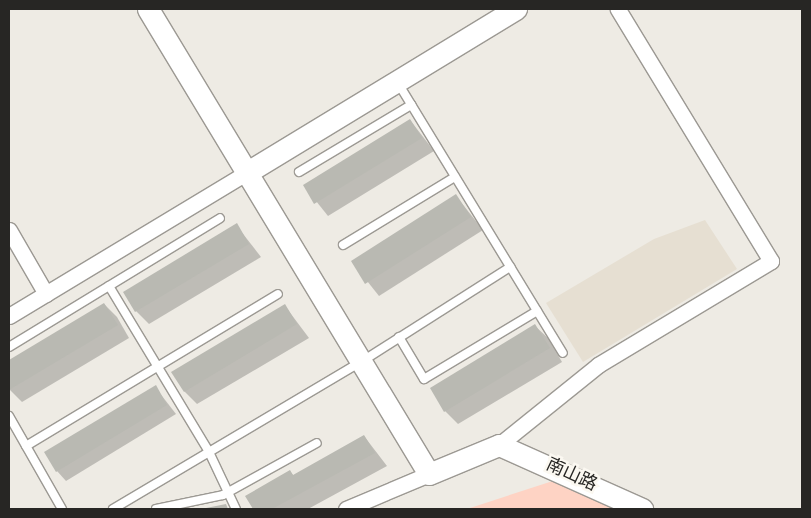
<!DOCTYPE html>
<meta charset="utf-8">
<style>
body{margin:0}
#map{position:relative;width:811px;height:518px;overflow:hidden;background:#eeebe4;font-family:Overpass,"Noto Sans SC",sans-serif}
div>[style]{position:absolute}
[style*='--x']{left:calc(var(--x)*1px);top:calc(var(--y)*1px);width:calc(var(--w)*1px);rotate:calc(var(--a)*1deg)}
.built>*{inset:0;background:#e6dfd2}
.green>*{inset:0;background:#fed3c4}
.shadow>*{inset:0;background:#0003}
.building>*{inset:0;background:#b9b9b2}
.roads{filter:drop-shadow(1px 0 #9c9993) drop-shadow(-1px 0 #9c9993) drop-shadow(0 1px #9c9993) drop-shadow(0 -1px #9c9993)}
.lane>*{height:8px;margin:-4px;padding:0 4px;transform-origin:4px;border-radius:4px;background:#fff}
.street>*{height:15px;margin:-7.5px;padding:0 7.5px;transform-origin:7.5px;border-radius:7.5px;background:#fff}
.secondary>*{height:21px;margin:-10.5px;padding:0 10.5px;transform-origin:10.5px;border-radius:10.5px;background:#fff}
span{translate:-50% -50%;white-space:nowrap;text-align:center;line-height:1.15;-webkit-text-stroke:5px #fbf8f1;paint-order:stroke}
.street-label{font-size:18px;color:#272624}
.frame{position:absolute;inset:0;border:10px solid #272624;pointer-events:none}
</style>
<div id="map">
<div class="built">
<i style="clip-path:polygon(705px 220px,737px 269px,583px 362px,546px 303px,654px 239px)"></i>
</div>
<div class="green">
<i style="clip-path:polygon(562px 478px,628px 509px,467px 509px)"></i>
</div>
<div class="shadow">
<i style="clip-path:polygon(410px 120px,434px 151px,328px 216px,304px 186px)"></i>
<i style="clip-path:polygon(456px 196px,483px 230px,379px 296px,352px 262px)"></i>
<i style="clip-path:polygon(236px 225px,261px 257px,149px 324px,136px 311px)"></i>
<i style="clip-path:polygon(104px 304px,117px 317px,129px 338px,22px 402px,9px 389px,9px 361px)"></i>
<i style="clip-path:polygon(285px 306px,309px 338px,197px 404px,185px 392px,173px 373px)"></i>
<i style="clip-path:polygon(535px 326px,548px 338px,562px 362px,458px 424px,445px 411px)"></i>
<i style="clip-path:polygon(155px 387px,176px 414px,66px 481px,57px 471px)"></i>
<i style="clip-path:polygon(364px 436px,387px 466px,308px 509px,254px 509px,247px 497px,290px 472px,294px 476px)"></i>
</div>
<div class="building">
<i style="clip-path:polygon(410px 119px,422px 138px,314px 204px,303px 185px)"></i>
<i style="clip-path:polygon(456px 194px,471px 217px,365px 284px,351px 261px)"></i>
<i style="clip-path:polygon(237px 223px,249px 244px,135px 312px,123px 292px)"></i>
<i style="clip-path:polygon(104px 303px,118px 325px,9px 390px,9px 360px)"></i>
<i style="clip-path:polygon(285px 304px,297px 324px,184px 392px,171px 372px)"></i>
<i style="clip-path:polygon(535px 324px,550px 348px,444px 412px,430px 388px)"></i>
<i style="clip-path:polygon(156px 385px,167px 405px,56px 472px,44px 452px)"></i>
<i style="clip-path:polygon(364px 435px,375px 453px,272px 509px,253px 509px,245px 496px,290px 470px,293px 475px)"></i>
<i style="clip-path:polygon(226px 504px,228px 509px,206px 509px,206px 508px)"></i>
</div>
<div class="roads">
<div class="lane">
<i style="--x:398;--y:83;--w:316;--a:58.6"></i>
<i style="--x:299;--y:172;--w:131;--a:-30.9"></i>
<i style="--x:343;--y:245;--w:131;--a:-31.3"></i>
<i style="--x:109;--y:286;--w:194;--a:58.9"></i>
<i style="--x:209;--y:452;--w:63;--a:64.7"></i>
<i style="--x:399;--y:337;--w:49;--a:59.2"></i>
<i style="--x:424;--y:379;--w:132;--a:-31"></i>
<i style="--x:9;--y:347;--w:247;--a:-31.4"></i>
<i style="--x:9;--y:416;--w:107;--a:60.3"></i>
<i style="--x:26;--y:446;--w:294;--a:-31.1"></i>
<i style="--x:113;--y:509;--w:288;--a:-30.7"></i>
<i style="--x:361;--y:362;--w:177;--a:-32.5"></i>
<i style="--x:156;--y:509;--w:68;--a:-11.8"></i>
<i style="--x:223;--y:495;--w:107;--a:-29"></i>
</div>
<div class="street">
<i style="--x:9;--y:230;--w:74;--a:60"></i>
<i style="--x:9;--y:316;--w:277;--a:-31.1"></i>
<i style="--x:499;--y:445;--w:127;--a:-38.9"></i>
<i style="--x:598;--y:365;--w:202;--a:-31"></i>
<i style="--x:771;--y:261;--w:295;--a:-121.3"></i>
<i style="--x:346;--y:509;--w:90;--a:-22.9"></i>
</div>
<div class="secondary">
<i style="--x:148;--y:9;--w:543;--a:58.86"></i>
<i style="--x:429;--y:474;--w:76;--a:-22.5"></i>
<i style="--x:499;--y:445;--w:157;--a:24.1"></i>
<i style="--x:246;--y:173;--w:316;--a:-31.3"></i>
</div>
</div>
<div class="street-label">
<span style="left:571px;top:476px;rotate:25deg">南山路</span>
</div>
<div class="frame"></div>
</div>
